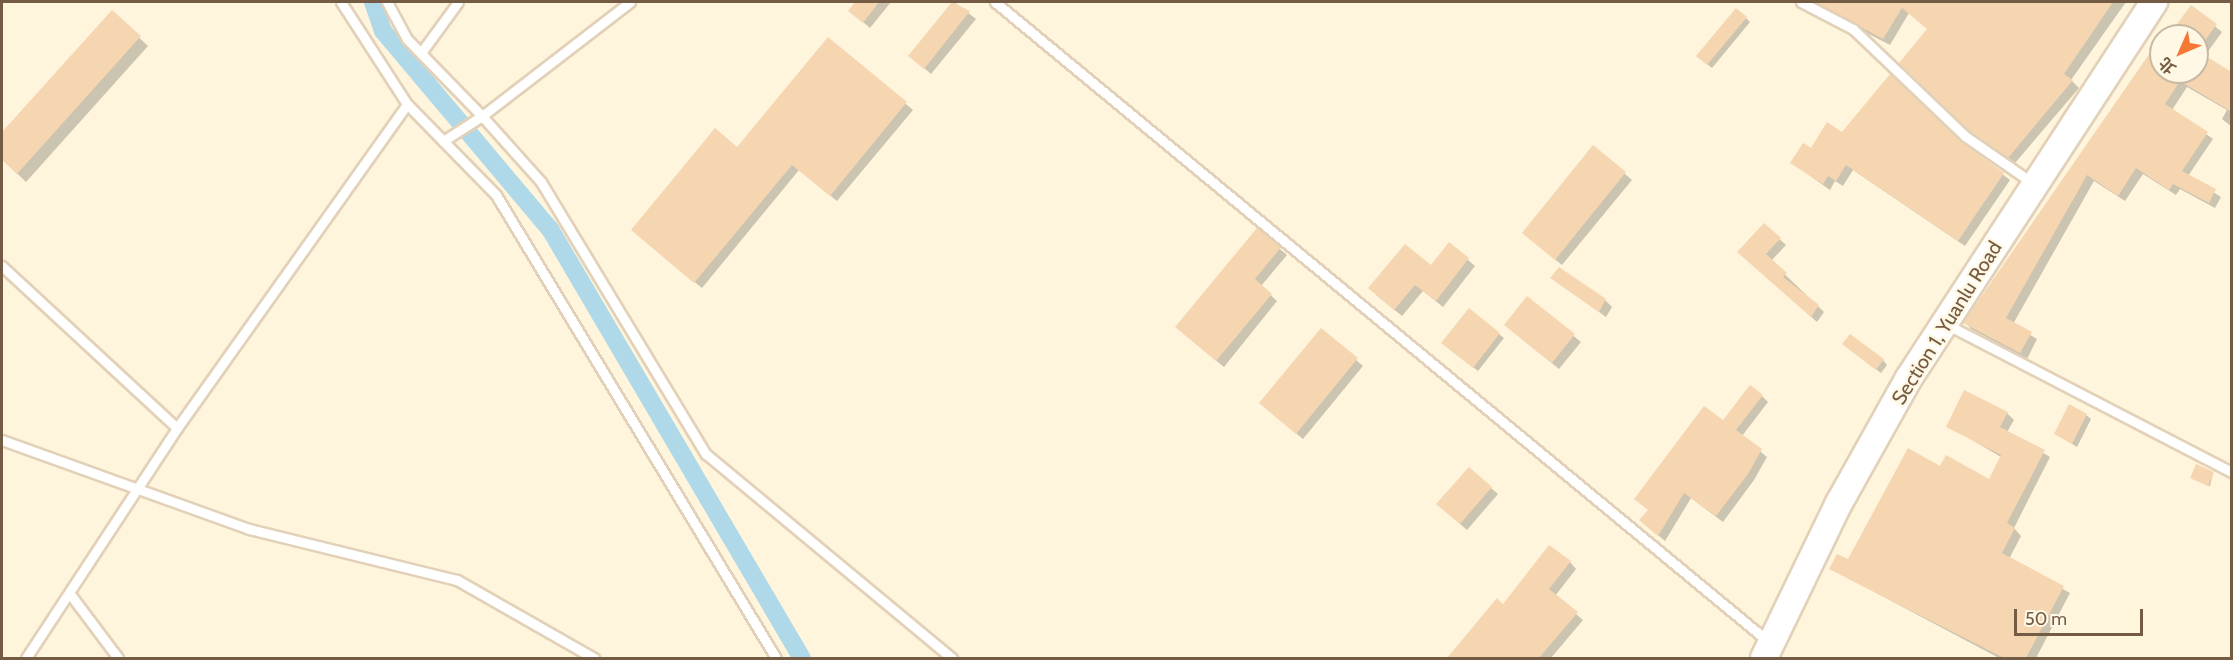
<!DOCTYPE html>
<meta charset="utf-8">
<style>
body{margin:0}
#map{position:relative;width:2233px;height:660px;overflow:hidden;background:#fef5dc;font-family:Cabin,"Noto Sans TC",sans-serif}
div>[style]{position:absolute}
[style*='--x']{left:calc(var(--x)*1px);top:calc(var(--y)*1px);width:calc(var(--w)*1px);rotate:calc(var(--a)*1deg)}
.shadow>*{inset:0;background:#0003}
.canal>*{height:18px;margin:-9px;padding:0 9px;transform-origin:9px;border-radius:9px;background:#afd9e8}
.building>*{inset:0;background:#f6d5b1}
.roads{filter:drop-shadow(2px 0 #e2d1b8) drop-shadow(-2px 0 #e2d1b8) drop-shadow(0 2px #e2d1b8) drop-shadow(0 -2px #e2d1b8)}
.lane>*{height:9px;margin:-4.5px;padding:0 4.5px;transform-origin:4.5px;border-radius:4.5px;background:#fff}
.secondary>*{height:26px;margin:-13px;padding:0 13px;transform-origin:13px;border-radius:13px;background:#fff}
span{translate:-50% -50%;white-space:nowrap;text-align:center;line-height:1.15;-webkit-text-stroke:4.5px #fff8e4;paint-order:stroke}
.street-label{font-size:20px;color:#745b43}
.frame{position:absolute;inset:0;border:3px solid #745b43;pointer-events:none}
.north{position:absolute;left:2149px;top:24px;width:60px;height:60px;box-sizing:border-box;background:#fff8e4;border:2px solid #c7b9a4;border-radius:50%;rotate:225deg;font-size:16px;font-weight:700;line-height:24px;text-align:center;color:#745b43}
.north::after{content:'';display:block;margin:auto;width:21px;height:27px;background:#f47935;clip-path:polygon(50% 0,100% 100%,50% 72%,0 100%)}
.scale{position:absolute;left:2014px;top:609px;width:129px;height:27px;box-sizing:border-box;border:3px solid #745b43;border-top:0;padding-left:8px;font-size:18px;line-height:21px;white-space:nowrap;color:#745b43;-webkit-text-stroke:4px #fff8e4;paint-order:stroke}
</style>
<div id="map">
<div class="shadow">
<i style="clip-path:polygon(857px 2px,891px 2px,870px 28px,850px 11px)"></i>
<i style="clip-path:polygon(954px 2px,976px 19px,931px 74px,910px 56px)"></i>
<i style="clip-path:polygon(1807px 2px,2126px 2px,2071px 80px,2079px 88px,2015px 163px,1978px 137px,1901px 63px,1929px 29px,1909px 13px,1890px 45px)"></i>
<i style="clip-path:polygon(2191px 7px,2222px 32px,2204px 57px,2232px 73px,2232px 127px,2222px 119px,2227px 110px,2187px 87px,2172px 110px,2213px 139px,2188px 176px,2221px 197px,2215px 208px,2180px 189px,2176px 195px,2143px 174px,2125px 201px,2094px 181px,2013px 324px,2037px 339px,2027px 359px,1971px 329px,1965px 322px,2161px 46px,2161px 72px,2197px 72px,2197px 36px,2170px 36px)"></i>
<i style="clip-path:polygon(112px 12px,148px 46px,26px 182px,2px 159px,2px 134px)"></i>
<i style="clip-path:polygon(1746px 18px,1750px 22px,1712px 68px,1702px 60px)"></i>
<i style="clip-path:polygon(828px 39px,913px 110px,837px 201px,799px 170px,702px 288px,639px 236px,737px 149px)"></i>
<i style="clip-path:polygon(1960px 142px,2010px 180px,1965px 246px,1853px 170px,1843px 186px,1835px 181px,1830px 190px,1792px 163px,1811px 150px)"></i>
<i style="clip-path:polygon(1594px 147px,1632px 180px,1562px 265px,1530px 239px)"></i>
<i style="clip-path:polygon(1764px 225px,1786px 245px,1771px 261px,1824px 312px,1817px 322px,1745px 258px)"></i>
<i style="clip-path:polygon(1257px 230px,1287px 255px,1261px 286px,1277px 301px,1224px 367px,1184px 334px)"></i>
<i style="clip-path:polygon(1449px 244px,1475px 266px,1443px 307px,1423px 291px,1402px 316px,1376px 295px,1431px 268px)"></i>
<i style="clip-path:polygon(1552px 278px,1605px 300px,1612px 307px,1606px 317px)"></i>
<i style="clip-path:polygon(1527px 298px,1581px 342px,1559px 369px,1512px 331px)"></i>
<i style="clip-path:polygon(1469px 310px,1504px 338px,1478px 371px,1447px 347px)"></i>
<i style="clip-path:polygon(1321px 330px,1363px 366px,1303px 439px,1268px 410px)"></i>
<i style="clip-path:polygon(1848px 348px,1883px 360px,1887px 365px,1881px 373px)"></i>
<i style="clip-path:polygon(1762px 396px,1768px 402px,1742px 436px,1767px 457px,1754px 480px,1723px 522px,1691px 498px,1665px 541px,1647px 526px)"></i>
<i style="clip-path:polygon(2007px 413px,2014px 420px,2007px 432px,2050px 457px,2014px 528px,2021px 536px,2009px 559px,2070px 593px,2036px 658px,1999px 658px,1831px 569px,1849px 561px,1940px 468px,1989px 481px,2001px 457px,1950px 427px)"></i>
<i style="clip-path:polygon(2086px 415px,2091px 419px,2077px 447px,2056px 434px)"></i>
<i style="clip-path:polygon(2213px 473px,2210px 486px,2193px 479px)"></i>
<i style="clip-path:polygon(1491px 488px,1498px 494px,1467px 530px,1445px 511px)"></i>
<i style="clip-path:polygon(1570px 562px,1576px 569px,1555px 596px,1583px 620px,1551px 658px,1449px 658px,1497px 600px,1504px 606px)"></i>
</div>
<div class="canal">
<i style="--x:373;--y:2;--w:31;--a:71"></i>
<i style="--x:383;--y:31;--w:259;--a:49.9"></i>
<i style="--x:550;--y:229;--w:498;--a:59.6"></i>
</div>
<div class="building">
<i style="clip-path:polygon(855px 2px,879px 2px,863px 23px,848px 11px)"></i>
<i style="clip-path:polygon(952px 2px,970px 11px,924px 69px,908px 56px)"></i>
<i style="clip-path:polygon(1815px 2px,2113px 2px,2064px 74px,2073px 80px,2008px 158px,1969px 131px,1899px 63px,1927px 29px,1902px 8px,1883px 39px)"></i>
<i style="clip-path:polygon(2191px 5px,2217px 24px,2197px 51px,2232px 72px,2232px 112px,2180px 81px,2165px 104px,2208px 132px,2182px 171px,2216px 189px,2209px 203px,2173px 184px,2169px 190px,2136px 168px,2118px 196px,2087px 175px,2006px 318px,2032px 332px,2020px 353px,1963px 323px,2161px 37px,2161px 72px,2197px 72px,2197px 36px,2168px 36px)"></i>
<i style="clip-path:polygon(1736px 8px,1747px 17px,1707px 65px,1696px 56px)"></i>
<i style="clip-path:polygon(112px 10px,141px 36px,17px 174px,2px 160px,2px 132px)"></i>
<i style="clip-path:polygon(828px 37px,907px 102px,830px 196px,792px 165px,694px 283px,631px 230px,715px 128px,737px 147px)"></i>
<i style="clip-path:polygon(1890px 74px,1960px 141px,2004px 173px,1958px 241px,1846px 165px,1836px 181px,1828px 176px,1823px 184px,1790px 163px,1803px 143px,1811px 148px,1827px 122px,1842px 132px)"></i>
<i style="clip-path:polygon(1593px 145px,1626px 172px,1555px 260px,1522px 233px)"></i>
<i style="clip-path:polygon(1764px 223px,1781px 238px,1766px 254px,1787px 273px,1783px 277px,1819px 305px,1811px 317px,1737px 252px)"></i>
<i style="clip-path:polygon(1257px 228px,1281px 247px,1255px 279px,1272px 294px,1216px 361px,1175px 327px)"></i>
<i style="clip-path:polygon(1449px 242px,1469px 258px,1436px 301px,1415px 285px,1394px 310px,1368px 288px,1405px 244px,1431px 265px)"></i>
<i style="clip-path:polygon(1559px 267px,1606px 299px,1599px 312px,1550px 278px)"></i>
<i style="clip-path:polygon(1527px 296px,1575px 334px,1552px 363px,1504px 325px)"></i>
<i style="clip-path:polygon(1469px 308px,1500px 333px,1473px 368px,1441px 343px)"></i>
<i style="clip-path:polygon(1321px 328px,1358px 358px,1296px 434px,1259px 403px)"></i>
<i style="clip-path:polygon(1850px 334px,1884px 359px,1876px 370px,1842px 344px)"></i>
<i style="clip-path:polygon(1750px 385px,1763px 395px,1736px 430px,1762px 449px,1748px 474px,1716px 516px,1684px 493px,1658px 536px,1639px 520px,1648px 510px,1634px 499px,1704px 406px,1723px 420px)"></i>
<i style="clip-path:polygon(1964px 390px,2008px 412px,2000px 427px,2045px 450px,2007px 523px,2015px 528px,2002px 553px,2064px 586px,2026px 658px,2004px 658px,1829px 569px,1837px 554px,1848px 559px,1908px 448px,1940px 466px,1946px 455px,1989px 479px,2001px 455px,1946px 427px)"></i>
<i style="clip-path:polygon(2069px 404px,2087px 414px,2072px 444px,2054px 434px)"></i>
<i style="clip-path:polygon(2196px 464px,2214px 472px,2208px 486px,2190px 478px)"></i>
<i style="clip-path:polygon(1469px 467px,1492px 487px,1460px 524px,1436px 504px)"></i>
<i style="clip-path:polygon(1549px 545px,1571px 561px,1549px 589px,1578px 612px,1539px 658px,1447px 658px,1497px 598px,1503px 604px)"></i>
</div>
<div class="roads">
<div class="lane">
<i style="--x:341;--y:2;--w:121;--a:57.1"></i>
<i style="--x:407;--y:104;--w:127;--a:45.6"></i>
<i style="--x:496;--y:195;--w:541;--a:58.84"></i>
<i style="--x:387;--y:2;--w:42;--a:61.6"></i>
<i style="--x:407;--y:39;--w:107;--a:45.8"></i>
<i style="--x:482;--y:116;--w:187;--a:-37.6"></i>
<i style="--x:995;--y:2;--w:1004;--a:39.59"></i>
<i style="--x:1801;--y:2;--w:59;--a:27.4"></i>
<i style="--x:1853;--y:29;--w:155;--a:43.7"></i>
<i style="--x:1965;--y:136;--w:84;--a:34.8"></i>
<i style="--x:423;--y:50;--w:59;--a:-53.9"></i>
<i style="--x:443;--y:141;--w:46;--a:-32.7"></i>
<i style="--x:482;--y:116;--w:89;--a:48.2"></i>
<i style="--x:541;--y:182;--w:318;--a:58.8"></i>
<i style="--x:706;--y:454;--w:320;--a:39.7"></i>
<i style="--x:2;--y:266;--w:238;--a:42.8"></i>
<i style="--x:1946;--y:324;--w:322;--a:27.4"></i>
<i style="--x:2;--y:440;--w:263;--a:19.8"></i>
<i style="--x:249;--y:529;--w:214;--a:13.8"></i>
<i style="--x:457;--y:580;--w:158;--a:29.7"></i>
<i style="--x:70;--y:594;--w:80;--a:53.1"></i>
<i style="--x:26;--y:658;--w:275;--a:-56.7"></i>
<i style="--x:177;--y:428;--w:397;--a:-54.6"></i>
</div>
<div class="secondary">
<i style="--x:1764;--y:658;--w:172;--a:-64.2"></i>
<i style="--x:1839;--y:503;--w:143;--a:-60.8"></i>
<i style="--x:1909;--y:378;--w:449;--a:-56.9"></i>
</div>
</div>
<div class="street-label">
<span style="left:1947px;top:323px;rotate:-58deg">Section 1, Yuanlu Road</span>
</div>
<div class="frame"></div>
<div class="north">北</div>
<div class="scale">50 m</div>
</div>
